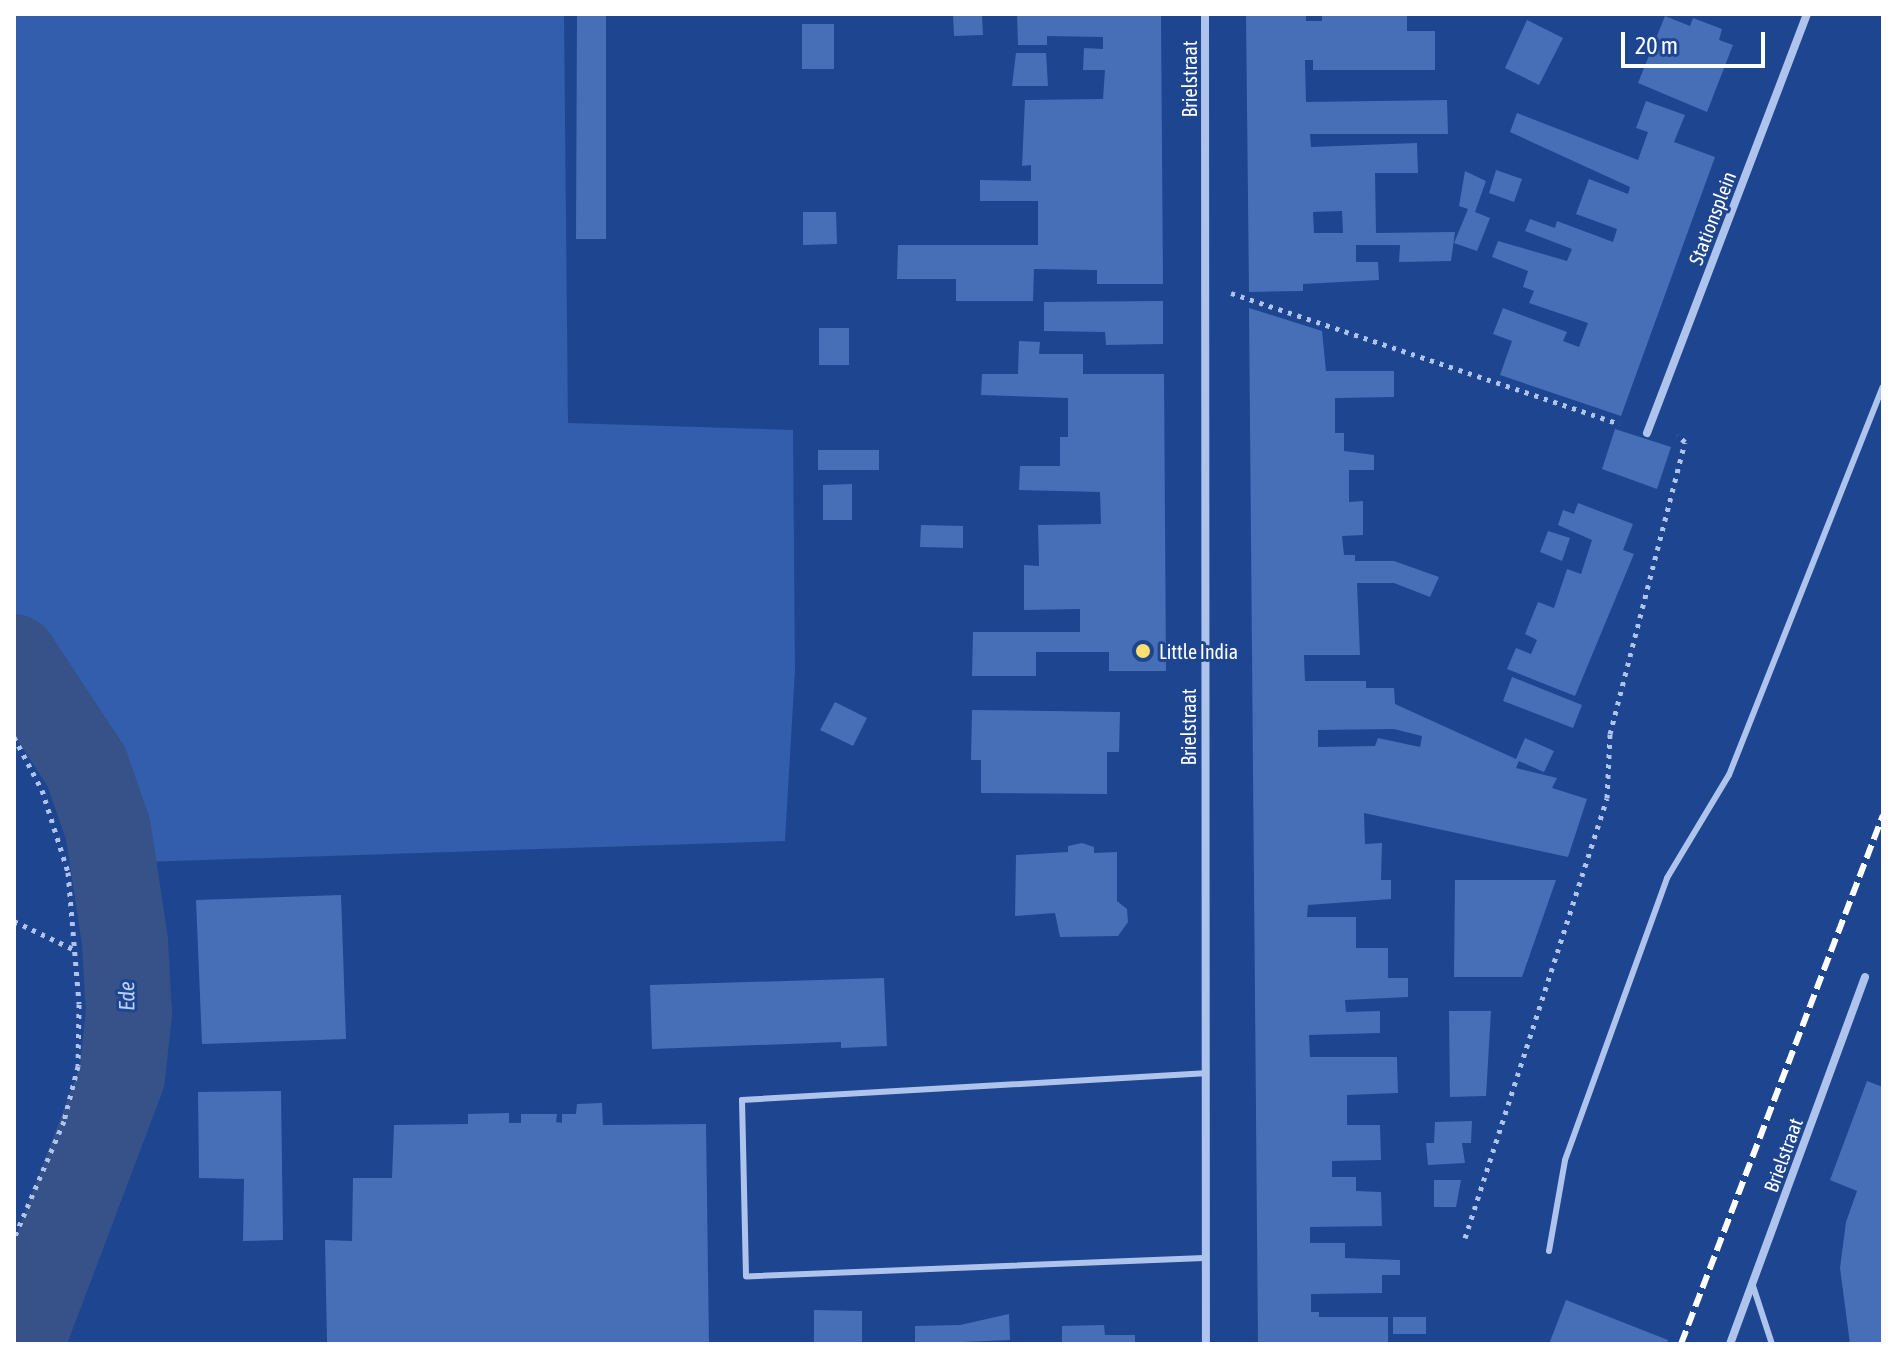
<!DOCTYPE html>
<style>
body{margin:0}
#map{position:relative;width:1897px;height:1358px;overflow:hidden;background:#1e4590;font-family:"Asap Condensed",sans-serif}
div>[style]{position:absolute}
[style*='--x']{left:calc(var(--x)*1px);top:calc(var(--y)*1px);width:calc(var(--w)*1px);rotate:calc(var(--a)*1deg)}
.green>*{inset:0;background:#325ead}
.river>*{height:86px;margin:-43px;padding:0 43px;transform-origin:43px;border-radius:43px;background:#365289}
.building>*{inset:0;background:#476fb7}
.path>*{height:5px;margin-top:-2.5px;transform-origin:0;background:repeating-linear-gradient(90deg,#aec4ed 0 4px,transparent 0 10px)}
.lane>*{height:6px;margin:-3px;padding:0 3px;transform-origin:3px;border-radius:3px;background:#aec4ed}
.street>*{height:8px;margin:-4px;padding:0 4px;transform-origin:4px;border-radius:4px;background:#aec4ed}
.rail>*{height:6px;margin-top:-3px;transform-origin:0;background:repeating-linear-gradient(90deg,#fff 0 14px,transparent 0 20px)}
.dots>*{width:22px;height:22px;translate:-50% -50%;box-sizing:border-box;border:4px solid #1e4590;border-radius:50%}
span{translate:-50% -50%;white-space:nowrap;text-align:center;line-height:1.15;-webkit-text-stroke:6px #1e4590;paint-order:stroke}
.street-label{font-size:20px;color:#fff}
.poi-label{font-size:20px;color:#fff}
.left{translate:0 -50%;text-align:left}
.water-label{font-size:22px;color:#bacff4;font-style:italic}
.frame{position:absolute;inset:0;border:16px solid #fff;pointer-events:none}
.scale{position:absolute;left:1621px;top:32px;width:144px;height:36px;box-sizing:border-box;border:4px solid #fff;border-top:0;padding-left:10px;font-size:24px;line-height:28px;white-space:nowrap;color:#fff;-webkit-text-stroke:6px #1e4590;paint-order:stroke}
</style>
<div id="map">
<div class="green">
<i style="clip-path:polygon(14px 14px,564px 14px,568px 423px,793px 430px,795px 670px,785px 841px,113px 863px,108px 829px,86px 766px,14px 657px)"></i>
</div>
<div class="river">
<i style="--x:14;--y:657;--w:131;--a:56.6"></i>
<i style="--x:86;--y:766;--w:67;--a:70.8"></i>
<i style="--x:108;--y:829;--w:114;--a:81.4"></i>
<i style="--x:125;--y:942;--w:71;--a:86.8"></i>
<i style="--x:129;--y:1013;--w:64;--a:96.2"></i>
<i style="--x:122;--y:1077;--w:285;--a:110.7"></i>
</div>
<div class="building">
<i style="clip-path:polygon(577px 14px,606px 14px,606px 239px,576px 239px)"></i>
<i style="clip-path:polygon(953px 14px,982px 15px,983px 35px,954px 36px)"></i>
<i style="clip-path:polygon(1017px 14px,1161px 14px,1163px 284px,1097px 284px,1097px 270px,1034px 269px,1033px 301px,956px 301px,956px 279px,897px 279px,898px 245px,1038px 245px,1038px 201px,980px 201px,980px 180px,1031px 181px,1031px 165px,1022px 166px,1025px 100px,1103px 99px,1105px 70px,1083px 70px,1084px 48px,1103px 49px,1103px 37px,1047px 36px,1047px 45px,1018px 45px)"></i>
<i style="clip-path:polygon(evenodd,1246px 14px,1306px 14px,1306px 21px,1322px 21px,1322px 14px,1407px 14px,1407px 31px,1435px 31px,1435px 70px,1313px 70px,1313px 60px,1305px 60px,1306px 102px,1447px 100px,1448px 134px,1310px 134px,1311px 147px,1417px 143px,1418px 173px,1375px 173px,1376px 233px,1455px 232px,1451px 261px,1399px 262px,1400px 245px,1356px 245px,1356px 262px,1378px 262px,1379px 280px,1303px 284px,1303px 291px,1249px 292px,1246px 14px,1342px 211px,1343px 233px,1314px 233px,1313px 212px,1342px 211px)"></i>
<i style="clip-path:polygon(1665px 16px,1690px 26px,1693px 18px,1722px 29px,1719px 40px,1733px 45px,1707px 112px,1638px 83px)"></i>
<i style="clip-path:polygon(1527px 20px,1563px 38px,1539px 85px,1505px 68px)"></i>
<i style="clip-path:polygon(802px 24px,834px 24px,834px 69px,802px 69px)"></i>
<i style="clip-path:polygon(1016px 53px,1046px 53px,1048px 86px,1012px 86px)"></i>
<i style="clip-path:polygon(1646px 101px,1685px 115px,1674px 142px,1715px 157px,1621px 416px,1500px 375px,1512px 341px,1493px 334px,1503px 308px,1567px 332px,1563px 341px,1579px 347px,1588px 323px,1529px 303px,1534px 291px,1523px 287px,1528px 271px,1492px 257px,1498px 241px,1567px 261px,1572px 249px,1525px 231px,1530px 219px,1555px 228px,1557px 221px,1613px 242px,1617px 229px,1576px 214px,1589px 179px,1628px 194px,1630px 187px,1510px 132px,1517px 113px,1638px 160px,1648px 132px,1636px 128px)"></i>
<i style="clip-path:polygon(1496px 170px,1522px 179px,1514px 202px,1489px 193px)"></i>
<i style="clip-path:polygon(1465px 171px,1486px 181px,1475px 212px,1490px 218px,1477px 251px,1454px 243px,1468px 209px,1459px 206px)"></i>
<i style="clip-path:polygon(803px 212px,836px 212px,837px 244px,803px 245px)"></i>
<i style="clip-path:polygon(1163px 301px,1163px 344px,1106px 345px,1105px 332px,1044px 331px,1044px 302px)"></i>
<i style="clip-path:polygon(evenodd,1249px 308px,1322px 331px,1326px 371px,1394px 371px,1394px 397px,1335px 398px,1335px 433px,1344px 433px,1344px 451px,1374px 455px,1374px 470px,1349px 470px,1349px 502px,1363px 501px,1363px 535px,1342px 536px,1344px 555px,1355px 555px,1355px 561px,1394px 561px,1439px 577px,1430px 597px,1394px 583px,1357px 583px,1360px 655px,1304px 655px,1305px 681px,1366px 681px,1366px 688px,1394px 688px,1395px 704px,1516px 759px,1525px 738px,1554px 751px,1544px 772px,1519px 761px,1516px 768px,1557px 778px,1552px 788px,1587px 799px,1568px 857px,1364px 813px,1365px 844px,1382px 843px,1381px 880px,1391px 880px,1391px 899px,1308px 905px,1307px 917px,1356px 917px,1356px 948px,1388px 948px,1388px 978px,1408px 978px,1408px 997px,1345px 1000px,1346px 1012px,1380px 1011px,1380px 1033px,1309px 1035px,1310px 1057px,1397px 1057px,1398px 1093px,1347px 1095px,1347px 1125px,1380px 1125px,1381px 1160px,1332px 1161px,1332px 1177px,1356px 1177px,1356px 1191px,1381px 1192px,1382px 1226px,1310px 1227px,1310px 1243px,1345px 1243px,1345px 1258px,1400px 1260px,1400px 1275px,1382px 1275px,1382px 1293px,1311px 1294px,1311px 1312px,1319px 1312px,1319px 1317px,1388px 1317px,1388px 1344px,1258px 1344px,1249px 308px,1394px 729px,1422px 736px,1420px 747px,1378px 738px,1375px 746px,1318px 747px,1318px 730px,1394px 729px)"></i>
<i style="clip-path:polygon(819px 328px,849px 328px,849px 365px,819px 365px)"></i>
<i style="clip-path:polygon(1019px 341px,1040px 342px,1039px 354px,1083px 354px,1083px 374px,1164px 374px,1166px 671px,1109px 671px,1109px 652px,1036px 652px,1036px 676px,972px 676px,973px 632px,1080px 632px,1080px 609px,1024px 610px,1024px 565px,1039px 566px,1038px 525px,1101px 524px,1100px 492px,1019px 490px,1020px 466px,1060px 466px,1060px 437px,1068px 437px,1068px 398px,981px 395px,982px 374px,1018px 374px)"></i>
<i style="clip-path:polygon(1615px 429px,1671px 447px,1657px 489px,1602px 469px)"></i>
<i style="clip-path:polygon(818px 450px,879px 450px,879px 470px,818px 470px)"></i>
<i style="clip-path:polygon(852px 484px,852px 520px,823px 520px,823px 485px)"></i>
<i style="clip-path:polygon(1578px 503px,1633px 524px,1623px 550px,1634px 554px,1575px 696px,1507px 669px,1516px 648px,1531px 654px,1537px 640px,1525px 634px,1538px 602px,1554px 608px,1567px 569px,1581px 574px,1592px 540px,1558px 525px,1563px 510px,1574px 514px)"></i>
<i style="clip-path:polygon(921px 525px,963px 526px,963px 548px,920px 547px)"></i>
<i style="clip-path:polygon(1548px 531px,1570px 538px,1562px 561px,1540px 552px)"></i>
<i style="clip-path:polygon(1512px 677px,1582px 705px,1573px 728px,1503px 701px)"></i>
<i style="clip-path:polygon(835px 702px,867px 718px,853px 746px,820px 730px)"></i>
<i style="clip-path:polygon(972px 710px,1120px 712px,1119px 752px,1107px 752px,1107px 794px,981px 793px,981px 760px,971px 760px)"></i>
<i style="clip-path:polygon(1082px 843px,1094px 847px,1094px 853px,1117px 852px,1117px 901px,1127px 909px,1128px 922px,1118px 936px,1060px 937px,1055px 913px,1015px 916px,1016px 855px,1068px 852px,1068px 846px)"></i>
<i style="clip-path:polygon(1455px 880px,1556px 880px,1522px 977px,1454px 977px)"></i>
<i style="clip-path:polygon(341px 895px,346px 1039px,202px 1044px,196px 900px)"></i>
<i style="clip-path:polygon(884px 978px,887px 1046px,841px 1048px,841px 1042px,652px 1049px,650px 985px)"></i>
<i style="clip-path:polygon(1449px 1011px,1491px 1011px,1486px 1096px,1450px 1097px)"></i>
<i style="clip-path:polygon(1867px 1081px,1883px 1087px,1883px 1344px,1850px 1344px,1840px 1268px,1846px 1222px,1857px 1191px,1830px 1180px)"></i>
<i style="clip-path:polygon(281px 1091px,283px 1240px,243px 1241px,244px 1179px,199px 1178px,198px 1092px)"></i>
<i style="clip-path:polygon(602px 1103px,603px 1125px,706px 1124px,709px 1344px,327px 1342px,325px 1240px,352px 1241px,353px 1178px,392px 1178px,394px 1125px,468px 1124px,468px 1114px,509px 1113px,509px 1123px,521px 1123px,521px 1114px,557px 1114px,556px 1122px,562px 1123px,562px 1114px,576px 1114px,577px 1104px)"></i>
<i style="clip-path:polygon(1472px 1121px,1471px 1143px,1462px 1143px,1465px 1163px,1428px 1165px,1426px 1143px,1434px 1143px,1435px 1122px)"></i>
<i style="clip-path:polygon(1434px 1180px,1461px 1180px,1456px 1207px,1434px 1207px)"></i>
<i style="clip-path:polygon(1566px 1300px,1668px 1340px,1667px 1344px,1549px 1344px)"></i>
<i style="clip-path:polygon(814px 1310px,862px 1311px,862px 1344px,814px 1344px)"></i>
<i style="clip-path:polygon(1009px 1314px,1010px 1340px,915px 1344px,915px 1326px,960px 1325px)"></i>
<i style="clip-path:polygon(1393px 1317px,1426px 1317px,1426px 1334px,1393px 1334px)"></i>
<i style="clip-path:polygon(1104px 1325px,1105px 1335px,1135px 1335px,1135px 1344px,1062px 1344px,1062px 1326px)"></i>
</div>
<div class="path">
<i style="--x:1231;--y:293;--w:410;--a:18.6"></i>
<i style="--x:14;--y:737;--w:60;--a:62.2"></i>
<i style="--x:42;--y:790;--w:86;--a:72.4"></i>
<i style="--x:68;--y:872;--w:132;--a:85.2"></i>
<i style="--x:79;--y:1004;--w:62;--a:90.9"></i>
<i style="--x:78;--y:1066;--w:57;--a:104.3"></i>
<i style="--x:64;--y:1121;--w:127;--a:113.1"></i>
<i style="--x:14;--y:921;--w:65;--a:25.4"></i>
<i style="--x:1465;--y:1238;--w:462;--a:-72.1"></i>
<i style="--x:1607;--y:798;--w:64;--a:-87.3"></i>
<i style="--x:1610;--y:734;--w:301;--a:-75.6"></i>
<i style="--x:1685;--y:442;--w:10;--a:-135"></i>
</div>
<div class="lane">
<i style="--x:1549;--y:1251;--w:92;--a:-80"></i>
<i style="--x:1565;--y:1160;--w:300;--a:-70.1"></i>
<i style="--x:1667;--y:878;--w:120;--a:-59"></i>
<i style="--x:1729;--y:775;--w:417;--a:-68.4"></i>
<i style="--x:1204;--y:1258;--w:458;--a:177.7"></i>
<i style="--x:746;--y:1276;--w:176;--a:-91.3"></i>
<i style="--x:742;--y:1100;--w:463;--a:-3.3"></i>
<i style="--x:1753;--y:1286;--w:61;--a:71.9"></i>
</div>
<div class="street">
<i style="--x:1205;--y:14;--w:1330;--a:89.96"></i>
<i style="--x:1647;--y:433;--w:449;--a:-69.1"></i>
<i style="--x:1730;--y:1344;--w:391;--a:-69.8"></i>
</div>
<div class="rail">
<i style="--x:1681;--y:1344;--w:566;--a:-69.1"></i>
</div>
<div class="dots">
<i style="left:1143px;top:651px;background:#fce06d"></i>
</div>
<div class="street-label">
<span style="left:1189px;top:79px;rotate:-90deg">Brielstraat</span>
<span style="left:1712px;top:218px;rotate:-69deg">Stationsplein</span>
<span style="left:1188px;top:727px;rotate:-90deg">Brielstraat</span>
<span style="left:1783px;top:1155px;rotate:-70deg">Brielstraat</span>
</div>
<div class="poi-label">
<span class="left" style="left:1159px;top:651px">Little India</span>
</div>
<div class="water-label">
<span style="left:127px;top:996px;rotate:-91deg">Ede</span>
</div>
<div class="frame"></div>
<div class="scale">20 m</div>
</div>
